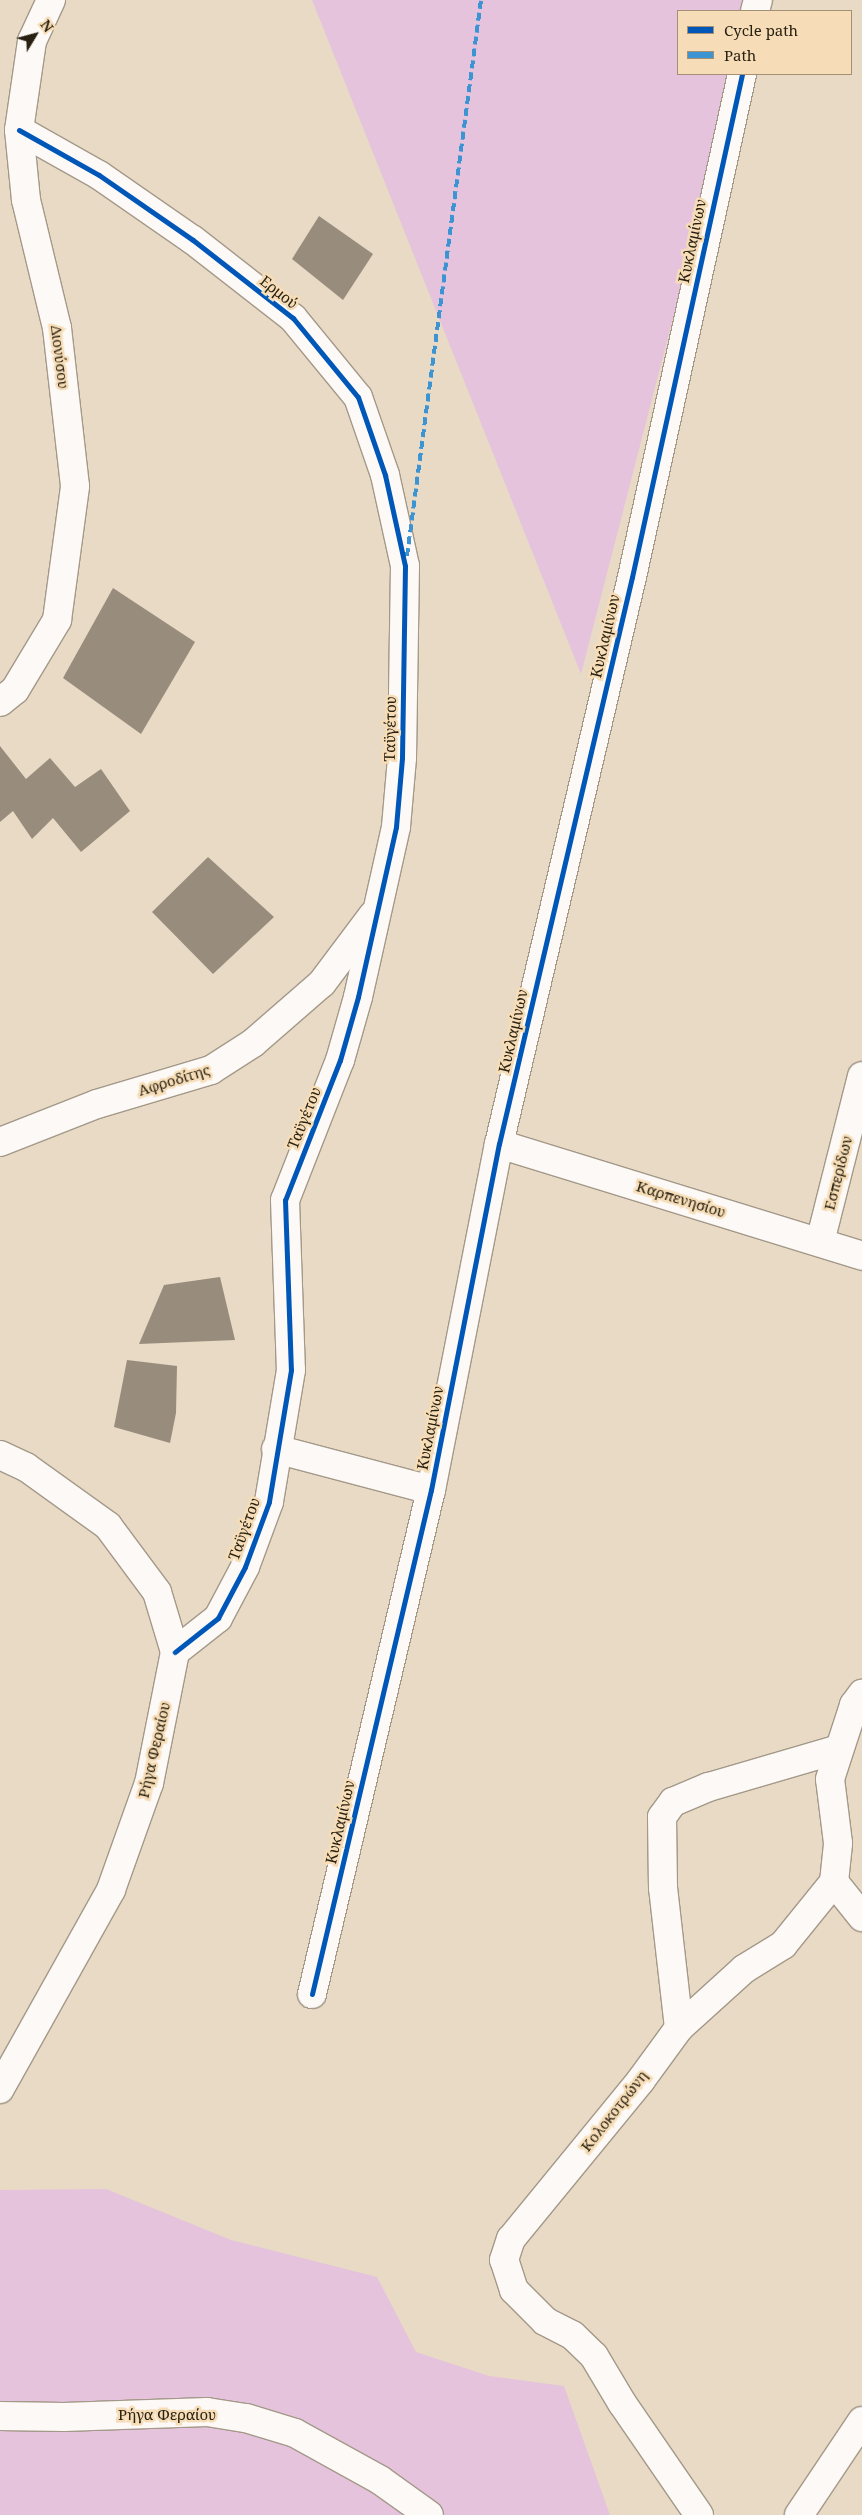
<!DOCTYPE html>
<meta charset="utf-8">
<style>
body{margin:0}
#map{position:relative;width:862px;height:2515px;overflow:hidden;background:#e8dac5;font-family:"Noto Serif",serif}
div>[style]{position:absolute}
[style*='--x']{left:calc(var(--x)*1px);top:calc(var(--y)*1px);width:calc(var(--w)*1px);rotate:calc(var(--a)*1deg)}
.green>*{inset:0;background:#e5c3dd}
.building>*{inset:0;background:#988d7c}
.roads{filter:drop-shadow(1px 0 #a49989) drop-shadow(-1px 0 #a49989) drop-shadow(0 1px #a49989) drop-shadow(0 -1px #a49989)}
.minor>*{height:28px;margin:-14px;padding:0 14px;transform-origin:14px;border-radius:14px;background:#fcf9f6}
.tertiary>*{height:28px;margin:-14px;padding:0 14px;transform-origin:14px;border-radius:14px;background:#fcf9f6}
.quiet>*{height:4px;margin-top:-2px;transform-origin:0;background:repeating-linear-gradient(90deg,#3c94d3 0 8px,transparent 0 12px)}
.cycleway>*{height:5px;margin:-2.5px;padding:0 2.5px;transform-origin:2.5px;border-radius:2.5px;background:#0057b8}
span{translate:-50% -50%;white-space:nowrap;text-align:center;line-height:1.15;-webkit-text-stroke:5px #f6ddb7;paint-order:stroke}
.street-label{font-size:15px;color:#282011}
.legend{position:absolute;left:677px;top:10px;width:175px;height:65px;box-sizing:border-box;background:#f6ddb7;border:1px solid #a49175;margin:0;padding:6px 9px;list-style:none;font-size:15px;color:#282011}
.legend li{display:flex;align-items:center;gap:10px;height:25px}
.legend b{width:25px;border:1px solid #a49175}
.north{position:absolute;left:10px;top:10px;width:50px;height:50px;-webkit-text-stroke:4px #f6ddb7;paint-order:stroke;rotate:53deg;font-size:14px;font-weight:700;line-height:20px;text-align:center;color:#282011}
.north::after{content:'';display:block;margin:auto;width:18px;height:22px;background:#282011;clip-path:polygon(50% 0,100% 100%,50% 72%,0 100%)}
</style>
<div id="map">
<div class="green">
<i style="clip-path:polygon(312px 0,755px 0,752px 11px,678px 11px,678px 74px,736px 74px,581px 674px)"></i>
<i style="clip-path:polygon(106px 2189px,231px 2240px,377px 2277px,416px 2352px,489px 2376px,564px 2386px,610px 2515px,0 2515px,0 2190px)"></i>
</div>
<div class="building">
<i style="clip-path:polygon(319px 216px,373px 254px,343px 300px,292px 259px)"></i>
<i style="clip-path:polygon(113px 588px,195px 642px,141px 734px,63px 678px)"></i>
<i style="clip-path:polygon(0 746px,26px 779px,50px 758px,75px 787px,101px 769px,130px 811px,81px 852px,53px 818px,32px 839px,13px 811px,0 822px)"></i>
<i style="clip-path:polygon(208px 857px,274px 917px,213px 974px,152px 912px)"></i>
<i style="clip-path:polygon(220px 1277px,235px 1340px,139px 1344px,164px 1285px)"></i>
<i style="clip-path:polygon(127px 1360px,177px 1366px,176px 1413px,170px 1443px,114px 1427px)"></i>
</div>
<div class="roads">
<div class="minor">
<i style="--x:755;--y:11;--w:11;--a:-75"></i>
<i style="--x:19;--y:130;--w:92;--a:29.4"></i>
<i style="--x:99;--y:175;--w:114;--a:34.7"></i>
<i style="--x:193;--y:240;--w:127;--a:38"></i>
<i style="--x:293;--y:318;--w:102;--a:50.6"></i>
<i style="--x:358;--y:397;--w:83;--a:70.9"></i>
<i style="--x:385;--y:475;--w:93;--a:77.6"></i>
<i style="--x:405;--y:566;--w:192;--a:90.9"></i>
<i style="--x:402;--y:758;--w:69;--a:95"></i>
<i style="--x:396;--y:827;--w:174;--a:102.6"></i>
<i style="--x:358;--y:997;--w:66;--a:105.9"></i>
<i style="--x:340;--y:1060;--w:150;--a:111.4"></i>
<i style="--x:285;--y:1200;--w:170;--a:88"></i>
<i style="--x:291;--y:1370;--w:134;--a:99.5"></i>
<i style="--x:269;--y:1502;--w:69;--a:110.3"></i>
<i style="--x:245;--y:1567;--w:58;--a:117.9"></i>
<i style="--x:218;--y:1618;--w:55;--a:141.7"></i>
<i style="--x:0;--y:702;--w:19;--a:-39"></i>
<i style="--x:15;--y:690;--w:82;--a:-59"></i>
<i style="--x:57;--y:620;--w:135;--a:-82.3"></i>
<i style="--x:75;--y:486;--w:159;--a:-96.5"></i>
<i style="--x:57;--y:328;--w:132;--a:-103.6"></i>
<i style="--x:26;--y:200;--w:70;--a:-95.7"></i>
<i style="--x:19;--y:130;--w:90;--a:-81.7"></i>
<i style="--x:32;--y:41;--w:45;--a:-65.1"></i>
<i style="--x:0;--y:1142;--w:104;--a:-21.4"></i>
<i style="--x:97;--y:1104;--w:119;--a:-16.6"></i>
<i style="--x:211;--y:1070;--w:50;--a:-32.7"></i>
<i style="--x:253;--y:1043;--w:91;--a:-41"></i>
<i style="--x:322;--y:983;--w:85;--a:-53.1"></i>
<i style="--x:499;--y:1144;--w:380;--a:17.1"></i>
<i style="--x:820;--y:1242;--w:171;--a:-75.8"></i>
<i style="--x:276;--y:1449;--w:160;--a:14.8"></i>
<i style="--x:834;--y:1882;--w:45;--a:51.3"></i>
<i style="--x:312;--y:1994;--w:518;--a:-76.72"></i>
<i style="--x:431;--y:1490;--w:353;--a:-78.9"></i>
<i style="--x:499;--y:1144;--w:582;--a:-76.8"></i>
<i style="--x:632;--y:577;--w:515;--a:-77.66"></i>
<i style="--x:679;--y:2028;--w:141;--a:-96.5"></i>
<i style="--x:663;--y:1888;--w:71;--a:-90.8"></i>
<i style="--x:662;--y:1817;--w:19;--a:-54"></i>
<i style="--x:673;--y:1802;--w:39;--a:-23"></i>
<i style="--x:709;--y:1787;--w:135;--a:-16.3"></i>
<i style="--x:699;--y:2515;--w:136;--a:-124.5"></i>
<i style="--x:622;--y:2403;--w:55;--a:-120.8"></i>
<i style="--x:594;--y:2356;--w:30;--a:-136"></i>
<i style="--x:572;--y:2335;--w:30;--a:-153"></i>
<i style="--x:545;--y:2321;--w:44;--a:-135"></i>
<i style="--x:514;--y:2290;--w:32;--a:-108"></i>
<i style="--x:504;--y:2260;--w:22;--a:-72"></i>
<i style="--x:511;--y:2239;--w:205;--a:-50.7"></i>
<i style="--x:641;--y:2080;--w:64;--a:-53.8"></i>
<i style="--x:679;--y:2028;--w:88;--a:-42.2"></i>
<i style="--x:744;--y:1969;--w:46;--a:-31.6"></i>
<i style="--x:783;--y:1945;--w:81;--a:-51"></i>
<i style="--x:834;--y:1882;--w:39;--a:-84"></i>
<i style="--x:838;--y:1843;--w:64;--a:-97.1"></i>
<i style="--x:830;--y:1779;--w:78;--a:-72"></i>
<i style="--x:854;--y:1705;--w:14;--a:-54"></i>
<i style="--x:799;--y:2515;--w:113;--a:-56.2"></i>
</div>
<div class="tertiary">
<i style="--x:0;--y:1455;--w:29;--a:25"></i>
<i style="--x:26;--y:1467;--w:101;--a:35.7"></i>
<i style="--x:108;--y:1526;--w:82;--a:53.4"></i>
<i style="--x:157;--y:1592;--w:63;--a:73.3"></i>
<i style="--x:175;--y:1652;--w:134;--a:101.2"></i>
<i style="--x:149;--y:1783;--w:114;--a:109.6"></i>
<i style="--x:111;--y:1890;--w:228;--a:119.2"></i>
<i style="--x:0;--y:2416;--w:64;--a:0.9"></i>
<i style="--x:64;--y:2417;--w:143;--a:-2"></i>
<i style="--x:207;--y:2412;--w:39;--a:9"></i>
<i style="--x:246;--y:2418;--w:51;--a:17"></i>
<i style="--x:295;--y:2433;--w:97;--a:28.9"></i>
<i style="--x:380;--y:2480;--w:60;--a:35.5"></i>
</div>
</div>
<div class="quiet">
<i style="--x:407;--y:556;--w:561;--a:-82.42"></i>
</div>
<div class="cycleway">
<i style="--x:19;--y:130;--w:92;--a:29.4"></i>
<i style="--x:99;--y:175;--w:114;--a:34.7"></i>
<i style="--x:193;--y:240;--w:127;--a:38"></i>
<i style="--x:293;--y:318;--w:102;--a:50.6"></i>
<i style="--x:358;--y:397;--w:83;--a:70.9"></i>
<i style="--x:385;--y:475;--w:93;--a:77.6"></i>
<i style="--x:405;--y:566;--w:192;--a:90.9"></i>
<i style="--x:402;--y:758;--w:69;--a:95"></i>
<i style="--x:396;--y:827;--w:174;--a:102.6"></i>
<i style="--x:358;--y:997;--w:66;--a:105.9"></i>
<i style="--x:340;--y:1060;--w:150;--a:111.4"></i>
<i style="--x:285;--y:1200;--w:170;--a:88"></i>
<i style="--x:291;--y:1370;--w:134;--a:99.5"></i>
<i style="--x:269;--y:1502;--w:69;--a:110.3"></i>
<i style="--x:245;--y:1567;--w:58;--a:117.9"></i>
<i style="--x:218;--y:1618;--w:55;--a:141.7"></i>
<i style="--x:312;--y:1994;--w:518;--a:-76.72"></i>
<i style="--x:431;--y:1490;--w:353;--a:-78.9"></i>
<i style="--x:499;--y:1144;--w:582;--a:-76.8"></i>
<i style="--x:632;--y:577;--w:515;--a:-77.66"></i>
</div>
<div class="street-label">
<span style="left:692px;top:241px;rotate:-78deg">Κυκλαμίνων</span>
<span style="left:279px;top:292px;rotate:38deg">Ερμού</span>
<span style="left:60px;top:357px;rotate:83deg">Διονύσου</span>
<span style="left:605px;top:636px;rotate:-77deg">Κυκλαμίνων</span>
<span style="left:390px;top:729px;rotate:-89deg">Ταϋγέτου</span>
<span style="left:513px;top:1031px;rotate:-77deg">Κυκλαμίνων</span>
<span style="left:174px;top:1080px;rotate:-17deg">Αφροδίτης</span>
<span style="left:304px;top:1118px;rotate:-68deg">Ταϋγέτου</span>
<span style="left:838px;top:1173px;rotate:-76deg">Εσπερίδων</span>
<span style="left:681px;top:1199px;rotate:17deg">Καρπενησίου</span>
<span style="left:430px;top:1428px;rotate:-79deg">Κυκλαμίνων</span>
<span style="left:244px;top:1529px;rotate:-70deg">Ταϋγέτου</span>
<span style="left:154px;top:1750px;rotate:-77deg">Ρήγα Φεραίου</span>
<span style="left:340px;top:1822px;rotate:-77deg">Κυκλαμίνων</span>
<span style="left:614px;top:2111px;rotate:-52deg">Κολοκοτρώνη</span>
<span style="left:167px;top:2415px">Ρήγα Φεραίου</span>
</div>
<ul class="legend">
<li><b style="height:6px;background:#0057b8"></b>Cycle path</li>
<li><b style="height:6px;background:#3c94d3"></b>Path</li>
</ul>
<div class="north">N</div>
</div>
